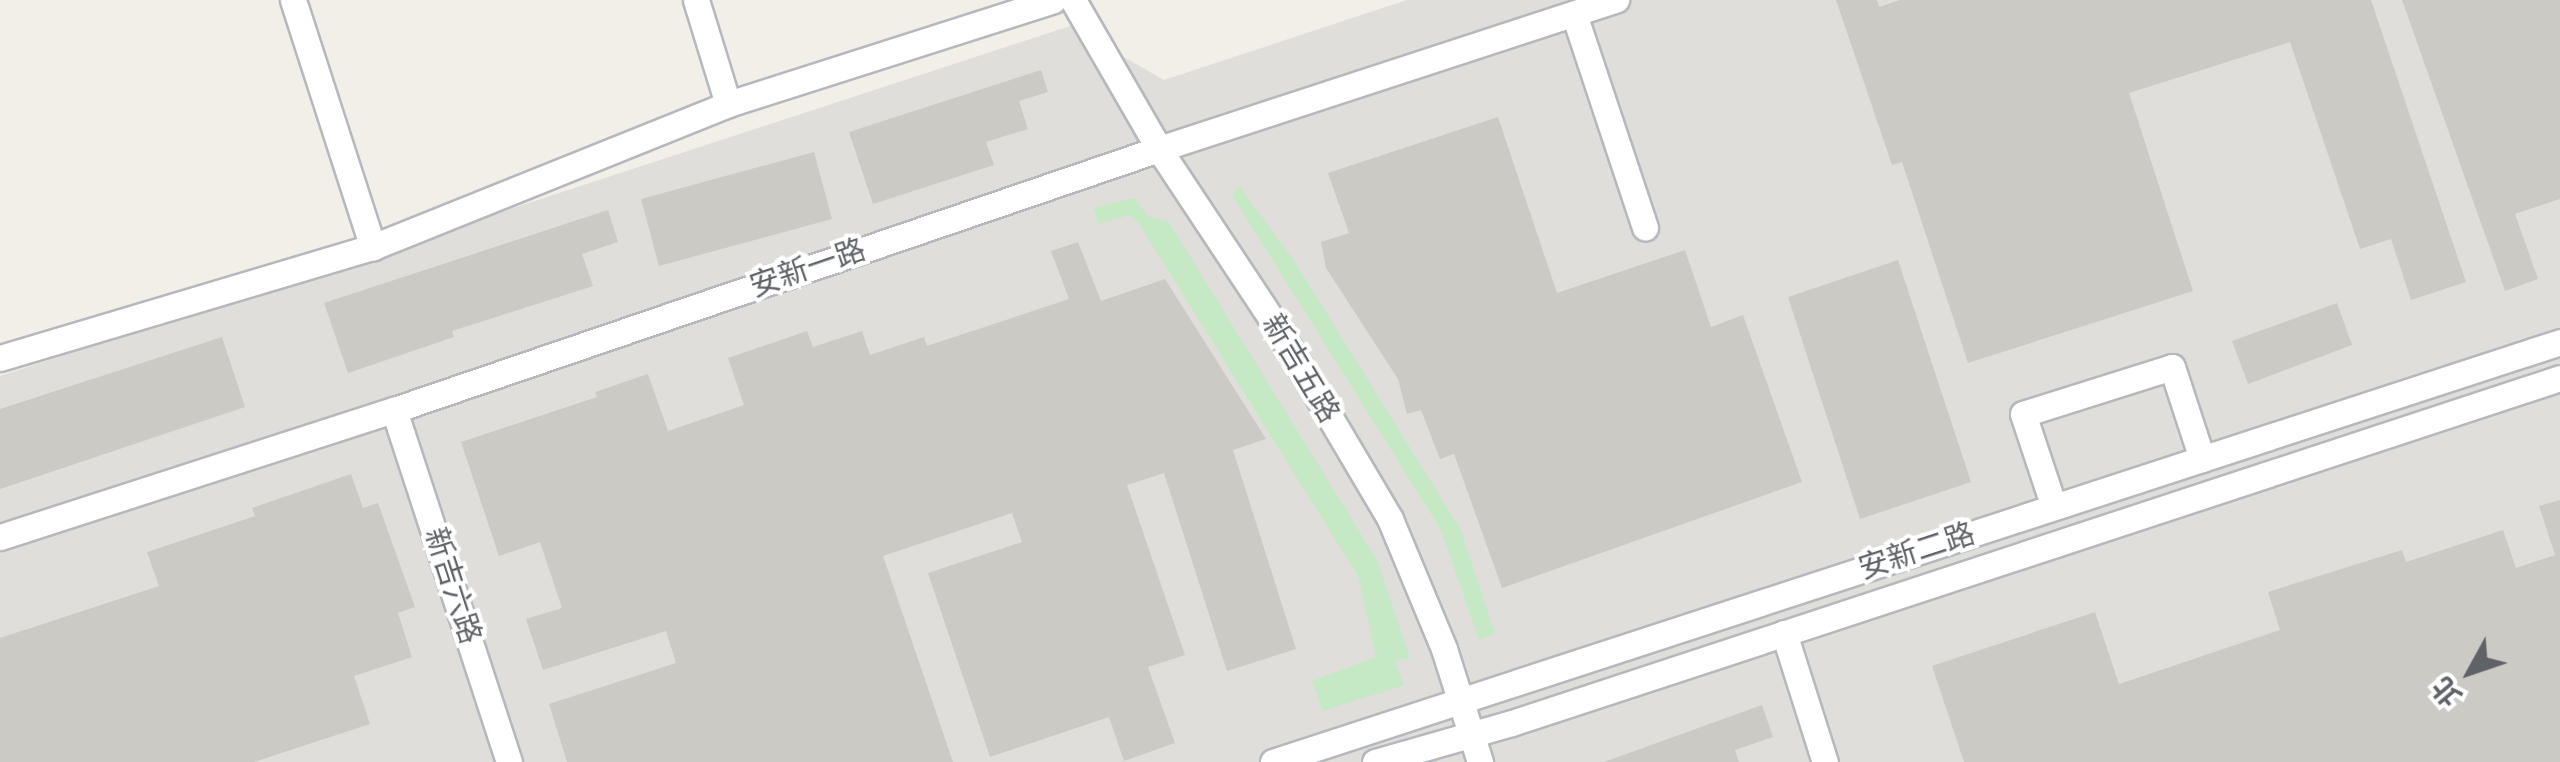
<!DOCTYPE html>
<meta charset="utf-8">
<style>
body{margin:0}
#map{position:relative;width:2560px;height:762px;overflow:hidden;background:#f1efe8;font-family:"Nunito Sans","Noto Sans TC",sans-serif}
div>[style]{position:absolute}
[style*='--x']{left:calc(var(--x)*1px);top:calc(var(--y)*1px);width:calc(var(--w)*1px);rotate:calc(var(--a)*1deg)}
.industrial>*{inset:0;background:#e0deda}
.green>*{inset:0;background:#c5e8c5}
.building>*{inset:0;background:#cccac5}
.roads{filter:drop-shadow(2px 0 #b5b8bc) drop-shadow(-2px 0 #b5b8bc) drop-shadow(0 2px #b5b8bc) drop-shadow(0 -2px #b5b8bc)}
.minor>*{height:25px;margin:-12.5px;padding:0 12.5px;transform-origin:12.5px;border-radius:12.5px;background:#fff}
span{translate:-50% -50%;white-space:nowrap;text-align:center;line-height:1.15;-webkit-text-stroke:8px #fff;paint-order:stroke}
.street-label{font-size:30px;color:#5f6368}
.north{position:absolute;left:2420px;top:622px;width:100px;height:100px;-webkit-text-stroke:8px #fff;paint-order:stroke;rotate:230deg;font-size:28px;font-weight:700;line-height:40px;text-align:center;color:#5f6368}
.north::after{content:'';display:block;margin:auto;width:35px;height:45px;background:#5f6368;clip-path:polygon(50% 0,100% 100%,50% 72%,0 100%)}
</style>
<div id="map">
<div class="industrial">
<i style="clip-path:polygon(1407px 0,2560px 0,2560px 762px,0 762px,0 376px,1070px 26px,1164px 80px)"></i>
</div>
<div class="green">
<i style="clip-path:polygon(1239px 186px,1293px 259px,1461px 530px,1495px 634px,1479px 640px,1441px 530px,1232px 195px)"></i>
<i style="clip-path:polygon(1134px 198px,1148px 216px,1169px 222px,1377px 560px,1410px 658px,1395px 661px,1404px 685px,1323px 711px,1312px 681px,1376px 657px,1358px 576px,1138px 222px,1129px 215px,1098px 224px,1094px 208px)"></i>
</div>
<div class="building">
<i style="clip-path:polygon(1836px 0,1877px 0,1879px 7px,1900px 0,2371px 0,2466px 282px,2411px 300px,2391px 239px,2360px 249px,2290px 42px,2129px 93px,2193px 291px,1968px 363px,1902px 162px,1892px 165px)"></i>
<i style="clip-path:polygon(2402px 0,2560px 0,2560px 199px,2515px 214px,2538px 279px,2505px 291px)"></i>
<i style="clip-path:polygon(1041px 70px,1048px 92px,1019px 101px,1028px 129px,986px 142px,994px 165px,873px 204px,849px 132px)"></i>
<i style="clip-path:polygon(1498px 117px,1557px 293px,1685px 250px,1711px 327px,1743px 315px,1802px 482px,1502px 588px,1454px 454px,1440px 459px,1421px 410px,1407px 414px,1398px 379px,1326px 268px,1321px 242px,1349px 233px,1328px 173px)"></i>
<i style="clip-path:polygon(814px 152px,832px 219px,659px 266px,641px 199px)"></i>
<i style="clip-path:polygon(608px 210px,618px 242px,582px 254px,593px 286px,452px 331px,454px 337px,348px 373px,324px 303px)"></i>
<i style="clip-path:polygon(1078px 242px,1101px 301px,1165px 279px,1266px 439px,1233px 450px,1296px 649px,1227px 671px,1164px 473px,1127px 485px,1185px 655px,1148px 667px,1175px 743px,1124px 761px,1109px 717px,990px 757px,928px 573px,1022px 542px,1012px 513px,883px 556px,953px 762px,567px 762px,549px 704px,676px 663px,666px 631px,543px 670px,526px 619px,562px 608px,540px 542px,499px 556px,461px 442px,597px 397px,595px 392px,648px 374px,668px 431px,744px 405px,728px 358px,807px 331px,813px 347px,862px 331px,870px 355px,924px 337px,927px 346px,1069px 299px,1051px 251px)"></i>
<i style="clip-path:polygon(1898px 260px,1971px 482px,1860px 519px,1788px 297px)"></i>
<i style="clip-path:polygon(2337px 303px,2352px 345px,2248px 384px,2232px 341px)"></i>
<i style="clip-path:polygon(222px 337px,245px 407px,0 489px,0 409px)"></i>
<i style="clip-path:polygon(351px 474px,363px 508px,378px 503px,415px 607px,398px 613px,412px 657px,354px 676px,370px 724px,254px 762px,0 762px,0 638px,159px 586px,147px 552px,255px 516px,252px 508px)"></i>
<i style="clip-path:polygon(2560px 500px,2560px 762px,1964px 762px,1932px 666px,2095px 612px,2119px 684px,2280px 630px,2268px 592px,2402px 550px,2406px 562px,2503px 530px,2516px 568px,2555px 555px,2539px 506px)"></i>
<i style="clip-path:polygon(1762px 705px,1773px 737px,1735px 750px,1739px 762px,1604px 762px)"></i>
</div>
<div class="roads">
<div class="minor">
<i style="--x:293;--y:0;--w:260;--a:72.1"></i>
<i style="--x:696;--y:0;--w:109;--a:72.9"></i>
<i style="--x:1073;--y:0;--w:172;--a:60"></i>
<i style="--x:1159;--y:149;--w:206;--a:56.5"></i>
<i style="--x:1273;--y:321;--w:230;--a:59.4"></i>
<i style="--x:1390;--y:519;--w:141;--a:67.4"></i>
<i style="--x:1444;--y:649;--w:119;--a:72.3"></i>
<i style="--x:1574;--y:14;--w:225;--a:71.6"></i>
<i style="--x:0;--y:358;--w:389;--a:-16.6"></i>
<i style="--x:373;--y:247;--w:383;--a:-21.9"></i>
<i style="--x:728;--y:104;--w:341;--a:-17.7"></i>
<i style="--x:394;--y:410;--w:370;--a:71.9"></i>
<i style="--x:2054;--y:507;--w:98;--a:-108.4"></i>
<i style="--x:2023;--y:414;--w:156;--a:-17.5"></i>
<i style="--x:2172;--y:367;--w:97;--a:71.9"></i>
<i style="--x:0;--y:537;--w:414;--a:-17.9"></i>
<i style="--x:394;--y:410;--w:808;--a:-18.84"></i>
<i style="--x:1159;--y:149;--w:481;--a:-18.1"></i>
<i style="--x:1784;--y:633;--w:135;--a:72.4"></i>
<i style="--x:1273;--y:762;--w:1354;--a:-18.07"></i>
<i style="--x:1375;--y:762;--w:142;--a:-15.9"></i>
<i style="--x:1512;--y:723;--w:1103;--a:-18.22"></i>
</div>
</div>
<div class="street-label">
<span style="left:808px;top:269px;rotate:-19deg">安新一路</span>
<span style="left:1300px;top:369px;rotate:59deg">新吉五路</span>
<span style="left:1917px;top:552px;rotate:-18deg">安新二路</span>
<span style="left:452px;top:586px;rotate:72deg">新吉六路</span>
</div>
<div class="north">北</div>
</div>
